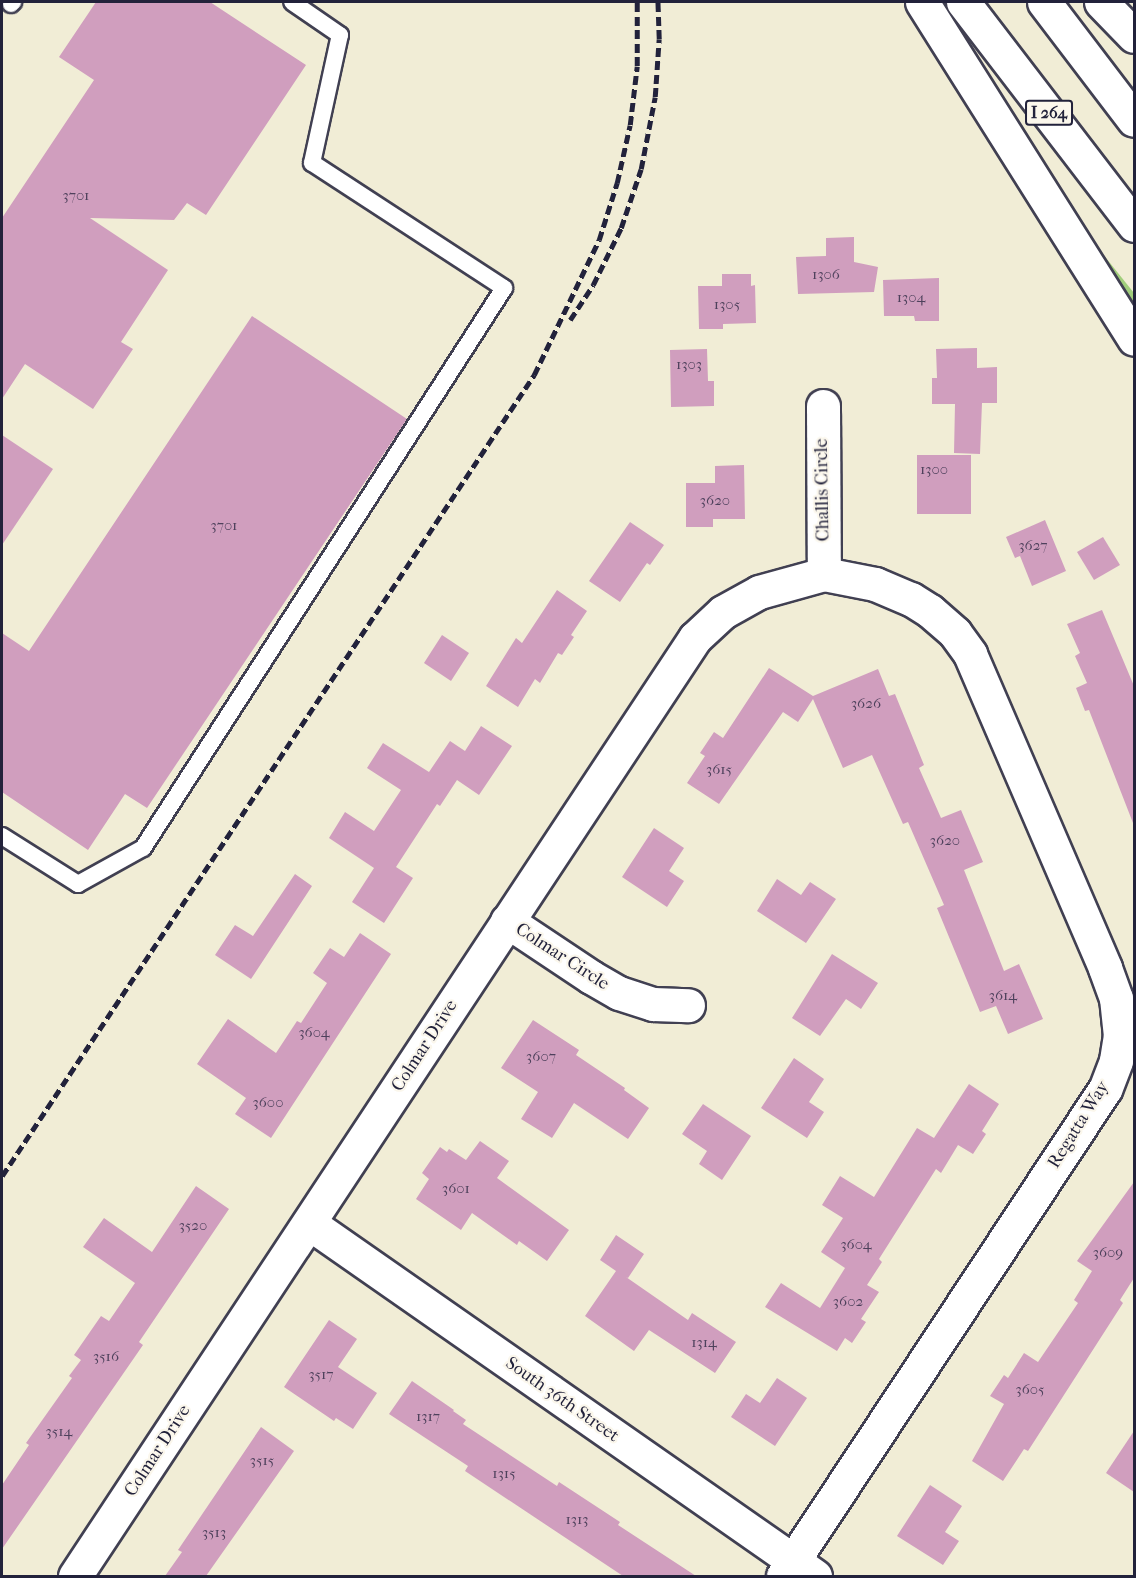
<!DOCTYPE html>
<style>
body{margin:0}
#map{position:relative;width:1136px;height:1578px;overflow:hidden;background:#f1edd6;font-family:"IM FELL French Canon",serif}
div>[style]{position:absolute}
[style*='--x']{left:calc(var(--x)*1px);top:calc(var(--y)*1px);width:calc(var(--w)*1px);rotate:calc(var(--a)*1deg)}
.green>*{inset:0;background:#a1ce7c}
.building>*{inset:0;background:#d09ebe}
.roads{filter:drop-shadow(2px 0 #414052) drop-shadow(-2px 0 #414052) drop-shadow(0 2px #414052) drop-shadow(0 -2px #414052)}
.lane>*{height:16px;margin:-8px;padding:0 8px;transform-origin:8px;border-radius:8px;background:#fff}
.street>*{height:33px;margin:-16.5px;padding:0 16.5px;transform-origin:16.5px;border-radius:16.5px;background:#fff}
.highway>*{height:33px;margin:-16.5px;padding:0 16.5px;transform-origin:16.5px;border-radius:16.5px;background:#fff}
.rail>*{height:4.5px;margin-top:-2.25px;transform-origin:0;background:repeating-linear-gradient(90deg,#22223b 0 9px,transparent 0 13.5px)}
span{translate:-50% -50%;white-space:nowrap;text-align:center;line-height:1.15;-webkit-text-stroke:4.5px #fbf7ec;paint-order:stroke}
.number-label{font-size:15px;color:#4e415c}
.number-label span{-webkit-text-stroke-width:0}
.shield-label span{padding:2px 4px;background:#fbf7ec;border:2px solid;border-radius:4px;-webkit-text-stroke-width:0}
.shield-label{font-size:16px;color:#22223b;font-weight:700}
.street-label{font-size:18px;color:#22223b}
.frame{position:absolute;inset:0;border:3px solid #22223b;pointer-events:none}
</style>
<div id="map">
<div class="green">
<i style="clip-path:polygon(1102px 253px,1134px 293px,1134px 308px,1100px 255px)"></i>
</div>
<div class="building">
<i style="clip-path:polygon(96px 2px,210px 2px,306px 65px,206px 215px,187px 203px,174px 220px,90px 218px,168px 270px,121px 342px,133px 349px,93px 409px,25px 364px,2px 399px,2px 218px,94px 80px,59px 57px)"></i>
<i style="clip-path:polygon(854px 237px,854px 262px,878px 267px,874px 292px,798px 294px,796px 257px,826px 256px,826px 238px)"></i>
<i style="clip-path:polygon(722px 274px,751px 274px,751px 286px,755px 285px,756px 323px,723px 324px,723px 329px,699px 329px,698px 286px,722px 286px)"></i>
<i style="clip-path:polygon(939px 278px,939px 321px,915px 321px,914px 316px,884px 316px,883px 280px)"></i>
<i style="clip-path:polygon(252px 316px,407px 419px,147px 808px,125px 794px,88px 850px,2px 792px,2px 633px,29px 651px)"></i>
<i style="clip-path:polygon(977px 348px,977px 368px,997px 367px,997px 403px,982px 403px,980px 454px,954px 453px,955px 404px,932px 404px,932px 378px,937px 378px,936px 349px)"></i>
<i style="clip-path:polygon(707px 349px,708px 381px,714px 381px,714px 406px,671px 407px,670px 350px)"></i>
<i style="clip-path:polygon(2px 435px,53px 469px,2px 545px)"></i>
<i style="clip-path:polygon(917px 455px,971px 455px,971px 514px,917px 514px)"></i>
<i style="clip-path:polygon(744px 465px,745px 519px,713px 519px,713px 527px,686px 527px,686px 483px,715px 483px,715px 466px)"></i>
<i style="clip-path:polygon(1045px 520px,1066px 571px,1032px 586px,1020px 556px,1015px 558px,1006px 537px)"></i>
<i style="clip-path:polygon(630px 522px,664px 545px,650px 565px,647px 563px,620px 602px,589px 581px)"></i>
<i style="clip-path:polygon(1103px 537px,1120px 565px,1094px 580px,1077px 552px)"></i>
<i style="clip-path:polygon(557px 590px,587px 611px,571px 635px,574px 637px,562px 655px,558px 653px,540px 683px,535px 679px,518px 707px,486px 686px,516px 638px,522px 643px)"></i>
<i style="clip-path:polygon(1102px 610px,1134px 686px,1133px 823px,1089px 710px,1085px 711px,1076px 688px,1087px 683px,1075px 656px,1080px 653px,1067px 624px)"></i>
<i style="clip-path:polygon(442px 635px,469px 653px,451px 681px,424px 663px)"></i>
<i style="clip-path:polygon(769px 668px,813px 696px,878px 669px,889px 696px,895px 694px,924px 765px,919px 768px,941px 818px,961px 810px,983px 862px,964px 870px,1004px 971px,1019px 964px,1043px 1019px,1008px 1034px,996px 1006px,980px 1012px,937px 908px,944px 905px,908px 822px,903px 824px,872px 755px,843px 768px,813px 699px,798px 722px,783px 712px,719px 804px,687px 783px,705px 756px,700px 753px,714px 732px,723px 738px)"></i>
<i style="clip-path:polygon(481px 726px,512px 746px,479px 795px,457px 780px,440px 806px,437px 804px,396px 867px,413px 878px,384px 923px,352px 902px,374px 868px,329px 838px,345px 812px,374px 831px,401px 790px,367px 768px,383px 743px,429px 772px,450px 741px,465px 751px)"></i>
<i style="clip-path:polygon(654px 828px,684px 848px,669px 871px,684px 881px,667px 907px,622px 877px)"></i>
<i style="clip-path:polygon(295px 874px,312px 886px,251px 979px,215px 955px,235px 925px,253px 936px)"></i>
<i style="clip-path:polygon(777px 879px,801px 895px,810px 882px,836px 899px,806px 943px,757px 911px)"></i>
<i style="clip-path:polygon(360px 933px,391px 954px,271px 1138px,235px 1114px,246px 1098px,197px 1064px,228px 1019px,276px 1053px,297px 1021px,301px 1023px,327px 983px,313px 973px,330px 948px,344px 957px)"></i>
<i style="clip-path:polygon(832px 954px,878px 983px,861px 1009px,846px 999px,820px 1036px,792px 1018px)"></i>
<i style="clip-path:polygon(533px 1020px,579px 1050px,576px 1055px,625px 1088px,624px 1090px,649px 1108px,628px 1139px,574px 1103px,552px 1138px,521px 1119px,538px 1092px,501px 1068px)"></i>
<i style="clip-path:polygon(794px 1058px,824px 1079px,809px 1102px,824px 1112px,807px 1138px,761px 1108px)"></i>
<i style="clip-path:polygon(969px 1084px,999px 1104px,982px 1131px,986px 1134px,973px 1154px,958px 1145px,941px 1173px,936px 1169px,879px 1259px,882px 1262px,867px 1285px,879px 1292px,861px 1319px,866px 1322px,852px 1343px,845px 1338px,837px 1351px,765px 1307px,781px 1283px,820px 1308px,845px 1268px,821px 1252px,843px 1218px,822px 1205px,840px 1176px,874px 1197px,917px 1128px,934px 1138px)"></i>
<i style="clip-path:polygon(703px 1104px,751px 1136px,722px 1180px,699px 1164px,707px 1151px,682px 1134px)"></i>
<i style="clip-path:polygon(480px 1141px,509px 1161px,497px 1178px,569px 1230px,547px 1261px,519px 1241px,517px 1245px,472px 1213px,461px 1230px,416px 1199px,429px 1179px,422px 1173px,440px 1147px,447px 1152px,449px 1149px,466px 1160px)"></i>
<i style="clip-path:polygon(1134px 1182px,1134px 1278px,1120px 1300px,1123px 1303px,1028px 1451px,1024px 1449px,1003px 1481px,972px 1461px,1004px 1404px,990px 1396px,1004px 1375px,1008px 1378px,1024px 1353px,1038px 1362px,1078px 1303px,1074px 1300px,1092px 1271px,1077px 1261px)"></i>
<i style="clip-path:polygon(196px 1186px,229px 1209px,139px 1342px,143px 1345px,2px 1549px,2px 1485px,29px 1445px,26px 1443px,72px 1378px,69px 1376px,81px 1360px,74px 1355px,101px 1316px,109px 1321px,135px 1283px,83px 1247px,104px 1218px,152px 1252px)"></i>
<i style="clip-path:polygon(616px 1235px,644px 1254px,628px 1278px,626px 1277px,688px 1320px,692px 1313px,736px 1342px,715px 1373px,649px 1330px,634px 1351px,585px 1316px,616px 1271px,600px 1260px)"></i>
<i style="clip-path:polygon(329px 1320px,357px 1339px,338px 1367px,377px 1393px,353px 1429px,336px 1418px,334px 1421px,284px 1387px)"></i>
<i style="clip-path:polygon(777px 1378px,807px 1398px,775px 1446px,731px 1417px,746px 1394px,760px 1403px)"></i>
<i style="clip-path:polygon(412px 1381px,454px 1410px,453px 1411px,466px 1420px,463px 1424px,557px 1486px,559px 1482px,620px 1522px,618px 1525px,696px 1576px,623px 1576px,465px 1471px,468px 1466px,389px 1414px)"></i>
<i style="clip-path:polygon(261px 1427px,294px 1451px,206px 1576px,165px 1576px,182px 1552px,178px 1550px)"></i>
<i style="clip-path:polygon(1134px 1431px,1134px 1492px,1106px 1473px)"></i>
<i style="clip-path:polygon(930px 1485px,962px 1506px,945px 1532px,959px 1541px,943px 1565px,897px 1536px)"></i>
</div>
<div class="roads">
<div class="lane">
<i style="--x:11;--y:4;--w:3;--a:-45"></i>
<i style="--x:2;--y:836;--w:90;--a:32.3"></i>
<i style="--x:78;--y:884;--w:74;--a:-29"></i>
<i style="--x:143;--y:848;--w:666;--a:-57.19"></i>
<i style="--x:504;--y:288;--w:229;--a:-146.9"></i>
<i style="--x:312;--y:163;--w:131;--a:-77.7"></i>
<i style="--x:340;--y:35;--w:58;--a:-145.5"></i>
</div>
<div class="street">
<i style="--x:823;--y:406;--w:168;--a:89.7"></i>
<i style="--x:507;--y:921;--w:101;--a:33.7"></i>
<i style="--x:591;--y:977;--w:32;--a:30"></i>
<i style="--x:619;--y:993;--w:36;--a:18"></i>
<i style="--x:653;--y:1004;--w:35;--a:2"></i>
<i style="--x:309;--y:1223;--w:617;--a:34.9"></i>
<i style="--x:75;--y:1576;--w:1124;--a:-56.54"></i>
<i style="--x:695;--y:638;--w:38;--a:-43"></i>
<i style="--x:723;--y:612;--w:41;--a:-29.1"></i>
<i style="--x:759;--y:592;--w:67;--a:-15.5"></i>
<i style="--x:824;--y:574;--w:52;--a:11.1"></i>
<i style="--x:875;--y:584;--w:39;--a:23"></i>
<i style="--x:911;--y:599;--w:22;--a:32"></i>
<i style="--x:930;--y:611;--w:33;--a:41"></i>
<i style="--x:955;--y:633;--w:26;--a:54"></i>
<i style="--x:970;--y:654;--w:342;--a:66.7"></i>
<i style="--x:1105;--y:968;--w:32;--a:70"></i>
<i style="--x:1116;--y:998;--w:37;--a:84"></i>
<i style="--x:1120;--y:1035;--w:26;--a:99"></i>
<i style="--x:1116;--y:1061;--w:30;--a:111"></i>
<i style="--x:1105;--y:1089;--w:584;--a:123.47"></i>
</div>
<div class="highway">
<i style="--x:922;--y:2;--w:398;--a:57.8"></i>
<i style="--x:963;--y:2;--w:281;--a:52.5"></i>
<i style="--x:1044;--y:2;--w:148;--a:52.7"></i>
<i style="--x:1101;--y:2;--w:47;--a:45.9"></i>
</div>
</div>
<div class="rail">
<i style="--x:570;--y:320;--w:42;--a:-56.7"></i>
<i style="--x:593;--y:285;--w:64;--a:-63.8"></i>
<i style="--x:621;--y:228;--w:62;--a:-71.3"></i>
<i style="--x:641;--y:169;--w:73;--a:-79"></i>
<i style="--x:655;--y:97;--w:58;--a:-86.1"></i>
<i style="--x:659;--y:39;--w:37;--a:-92"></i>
<i style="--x:2;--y:1176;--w:962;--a:-56.41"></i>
<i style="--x:534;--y:375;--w:150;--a:-64.3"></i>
<i style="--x:599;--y:240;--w:60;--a:-72.5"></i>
<i style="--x:617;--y:183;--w:59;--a:-77.4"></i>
<i style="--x:630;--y:125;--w:59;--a:-83.2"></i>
<i style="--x:637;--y:66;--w:64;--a:-90"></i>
</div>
<div class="number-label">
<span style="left:76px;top:196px">3701</span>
<span style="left:826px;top:275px">1306</span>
<span style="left:911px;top:298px">1304</span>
<span style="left:727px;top:305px">1305</span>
<span style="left:689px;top:365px">1303</span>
<span style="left:934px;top:470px">1300</span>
<span style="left:715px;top:501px">3620</span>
<span style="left:224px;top:526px">3701</span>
<span style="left:1033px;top:546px">3627</span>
<span style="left:866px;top:704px">3626</span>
<span style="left:719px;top:770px">3615</span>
<span style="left:945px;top:841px">3620</span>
<span style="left:1003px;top:996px">3614</span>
<span style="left:314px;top:1033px">3604</span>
<span style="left:541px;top:1057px">3607</span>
<span style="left:268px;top:1103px">3600</span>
<span style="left:456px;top:1189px">3601</span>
<span style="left:193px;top:1226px">3520</span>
<span style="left:856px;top:1245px">3604</span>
<span style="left:1108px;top:1253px">3609</span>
<span style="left:848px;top:1302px">3602</span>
<span style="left:704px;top:1343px">1314</span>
<span style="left:106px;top:1357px">3516</span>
<span style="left:321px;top:1375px">3517</span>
<span style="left:1030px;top:1390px">3605</span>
<span style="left:428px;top:1417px">1317</span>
<span style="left:59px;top:1432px">3514</span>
<span style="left:262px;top:1461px">3515</span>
<span style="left:504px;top:1474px">1315</span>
<span style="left:577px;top:1520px">1313</span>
<span style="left:214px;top:1533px">3513</span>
</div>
<div class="shield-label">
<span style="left:1049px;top:113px">I 264</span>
</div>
<div class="street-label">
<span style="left:823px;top:490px;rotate:-91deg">Challis Circle</span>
<span style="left:562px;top:957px;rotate:33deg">Colmar Circle</span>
<span style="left:425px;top:1046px;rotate:-57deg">Colmar Drive</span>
<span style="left:1079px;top:1125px;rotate:-58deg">Regatta Way</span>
<span style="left:562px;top:1400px;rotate:35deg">South 36th Street</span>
<span style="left:158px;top:1451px;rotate:-57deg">Colmar Drive</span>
</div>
<div class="frame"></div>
</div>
